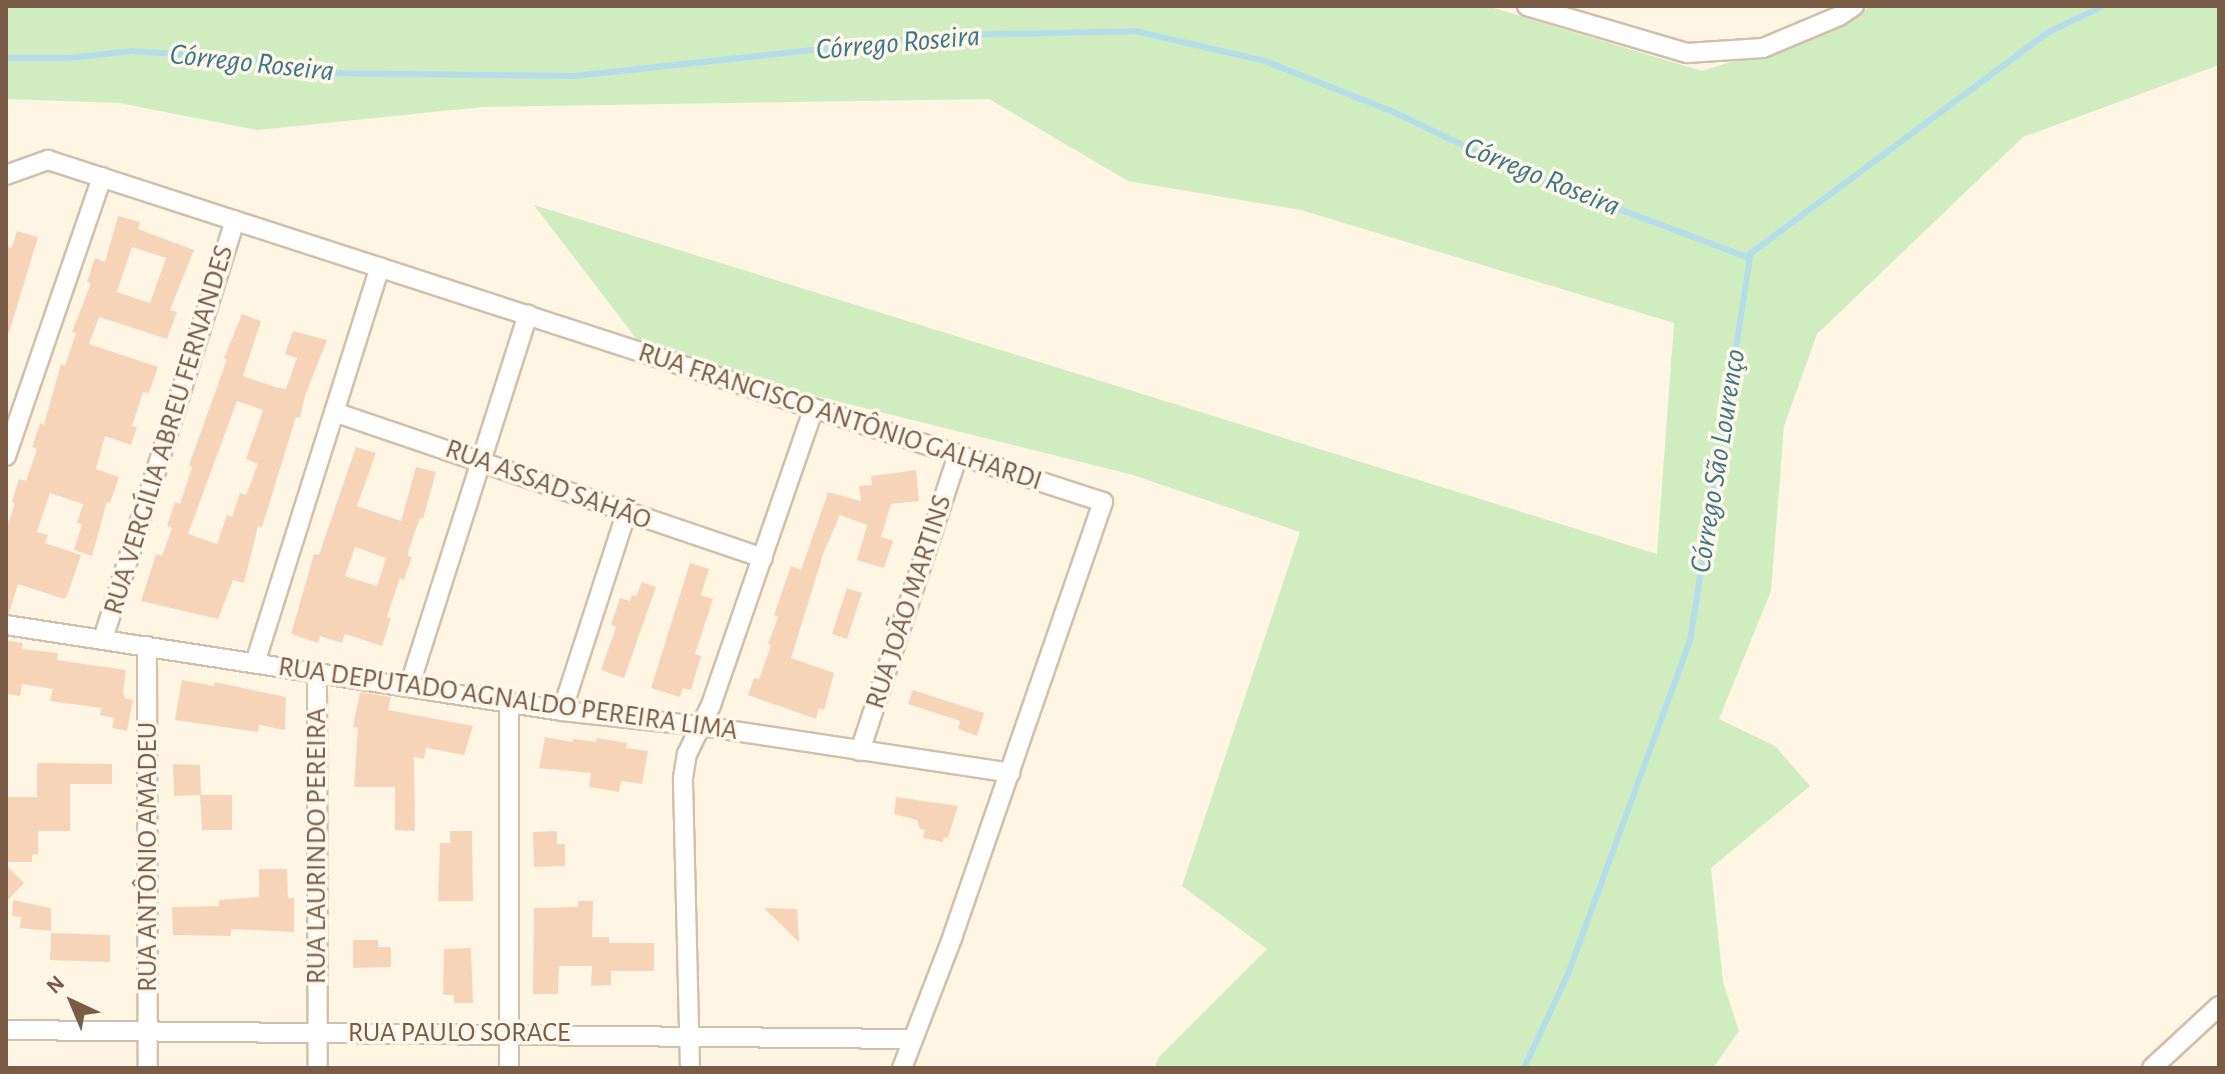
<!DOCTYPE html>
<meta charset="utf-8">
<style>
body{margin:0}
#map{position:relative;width:2225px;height:1074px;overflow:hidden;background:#fef5e2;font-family:"Alegreya Sans",sans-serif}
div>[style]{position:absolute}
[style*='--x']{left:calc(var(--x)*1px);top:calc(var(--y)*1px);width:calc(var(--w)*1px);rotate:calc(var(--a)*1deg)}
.green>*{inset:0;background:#cfedbf}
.stream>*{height:6px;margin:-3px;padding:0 3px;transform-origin:3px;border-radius:3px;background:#b4dfea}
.building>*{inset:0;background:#f7d4b7}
.roads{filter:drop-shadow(2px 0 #d3bfaa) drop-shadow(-2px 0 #d3bfaa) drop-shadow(0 2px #d3bfaa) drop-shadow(0 -2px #d3bfaa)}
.minor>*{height:18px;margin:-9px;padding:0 9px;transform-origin:9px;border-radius:9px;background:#fff}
span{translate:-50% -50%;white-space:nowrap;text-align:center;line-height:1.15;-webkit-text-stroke:7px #fff8ea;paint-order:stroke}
.street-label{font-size:28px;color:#795b46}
.water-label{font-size:30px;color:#3b7787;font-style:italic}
.frame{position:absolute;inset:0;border:8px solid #795b46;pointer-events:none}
.north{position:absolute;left:32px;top:962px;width:80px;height:80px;-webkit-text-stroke:6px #fff8ea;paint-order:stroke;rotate:316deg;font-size:22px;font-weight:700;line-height:32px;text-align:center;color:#795b46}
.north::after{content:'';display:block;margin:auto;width:28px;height:36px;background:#795b46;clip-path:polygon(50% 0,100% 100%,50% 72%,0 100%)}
</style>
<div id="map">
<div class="green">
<i style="clip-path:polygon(6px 6px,1487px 6px,1702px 71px,1806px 39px,1871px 6px,2219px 6px,2219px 65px,2023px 137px,1817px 334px,1784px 426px,1771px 591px,1719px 719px,1775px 746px,1810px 786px,1711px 868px,1723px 982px,1739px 1031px,1713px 1068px,1154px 1068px,1159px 1057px,1267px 949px,1182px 886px,1300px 532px,1133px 475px,648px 354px,534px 205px,1657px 554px,1674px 323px,1301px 210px,1128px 181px,989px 99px,482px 107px,257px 130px,119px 103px,6px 99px)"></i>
</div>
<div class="stream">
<i style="--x:6;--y:58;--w:63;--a:0"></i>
<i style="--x:69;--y:58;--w:63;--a:-6.3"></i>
<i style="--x:132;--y:51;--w:129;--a:4"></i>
<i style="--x:261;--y:60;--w:67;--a:11.1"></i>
<i style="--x:327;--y:73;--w:247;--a:0.7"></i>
<i style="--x:574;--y:76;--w:379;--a:-6.2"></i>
<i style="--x:951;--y:35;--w:184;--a:-1.2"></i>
<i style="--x:1135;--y:31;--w:133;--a:13"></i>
<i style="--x:1265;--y:61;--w:139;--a:21.6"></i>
<i style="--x:1394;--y:112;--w:129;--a:25.8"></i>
<i style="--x:1510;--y:168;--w:256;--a:20.6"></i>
<i style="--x:1524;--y:1068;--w:104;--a:-64.9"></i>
<i style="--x:1568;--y:974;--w:355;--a:-69.9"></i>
<i style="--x:1690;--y:641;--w:393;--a:-81.1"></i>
<i style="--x:1751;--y:253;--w:369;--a:-36.6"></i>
<i style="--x:2047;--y:33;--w:62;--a:-25.7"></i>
</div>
<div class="building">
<i style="clip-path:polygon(evenodd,118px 216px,140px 222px,138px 229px,194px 250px,170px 310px,177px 312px,167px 339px,99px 317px,89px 344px,158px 367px,149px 393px,143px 392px,132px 426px,137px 427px,131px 445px,105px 436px,96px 469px,119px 477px,110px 503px,107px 502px,92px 556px,74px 550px,82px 524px,77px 523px,83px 504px,50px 493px,37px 532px,48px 535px,45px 543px,81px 555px,67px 596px,64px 599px,18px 584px,9px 613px,6px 613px,6px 530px,15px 503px,12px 502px,19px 479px,26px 481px,37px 449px,32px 447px,40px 423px,44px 425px,61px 364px,65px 366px,76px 333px,72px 332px,91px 283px,87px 282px,95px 258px,105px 262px,118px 216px,132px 247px,166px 258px,150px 303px,117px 292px,132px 247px)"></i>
<i style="clip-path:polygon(17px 231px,38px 237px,9px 333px,6px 332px,6px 247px,12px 248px)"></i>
<i style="clip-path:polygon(evenodd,242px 314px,261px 321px,243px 376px,275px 387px,286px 389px,297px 358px,285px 354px,293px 331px,327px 340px,305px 396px,300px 418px,296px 417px,262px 527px,258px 526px,244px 583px,233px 580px,218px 619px,141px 601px,156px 554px,162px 556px,172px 528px,167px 526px,175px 502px,180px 504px,192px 467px,189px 465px,227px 359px,224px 358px,242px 314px,237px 401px,263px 410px,246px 459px,258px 464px,246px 495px,240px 493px,232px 517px,227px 515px,217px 544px,188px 534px,237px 401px)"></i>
<i style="clip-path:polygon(evenodd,356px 447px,376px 453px,357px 506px,401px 521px,416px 467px,436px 472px,423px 519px,420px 518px,409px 549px,408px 556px,412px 557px,404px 580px,400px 578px,387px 617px,391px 618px,382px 646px,345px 634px,342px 643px,320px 636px,318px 643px,291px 634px,314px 554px,319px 555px,356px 447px,355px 547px,386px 558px,377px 586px,345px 576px,355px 547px)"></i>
<i style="clip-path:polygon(916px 470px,919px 501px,891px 504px,881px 537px,893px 541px,884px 568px,857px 560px,867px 525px,840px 515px,824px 552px,791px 658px,834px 673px,824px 710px,819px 708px,816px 719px,748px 695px,754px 678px,759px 679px,771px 645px,768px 644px,778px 617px,774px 615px,791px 566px,801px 570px,828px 492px,861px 501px,859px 486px,872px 485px,871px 476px)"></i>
<i style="clip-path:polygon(690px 563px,709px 569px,701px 595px,713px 599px,695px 654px,701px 656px,691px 690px,683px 688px,680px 697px,651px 688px)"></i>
<i style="clip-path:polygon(642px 582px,656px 587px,624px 678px,601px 670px,616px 627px,611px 625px,620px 598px,630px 601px,632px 595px,636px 596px)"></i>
<i style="clip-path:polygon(847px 588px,862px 593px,847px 639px,832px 634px)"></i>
<i style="clip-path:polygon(6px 640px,23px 643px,22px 649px,58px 653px,57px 660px,126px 670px,123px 692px,125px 698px,133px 700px,127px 731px,112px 728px,114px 718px,100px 715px,101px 708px,50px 701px,53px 689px,22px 684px,20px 696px,6px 694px)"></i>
<i style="clip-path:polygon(182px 680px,214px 686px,215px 682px,286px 697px,285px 730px,259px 725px,258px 732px,175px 720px)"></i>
<i style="clip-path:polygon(913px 690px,984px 713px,977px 736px,958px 729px,960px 721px,908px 704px)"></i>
<i style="clip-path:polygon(360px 692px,391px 697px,388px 710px,473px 726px,464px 755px,426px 748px,424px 759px,414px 757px,415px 831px,395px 830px,395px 787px,354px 787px,358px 728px,353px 727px)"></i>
<i style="clip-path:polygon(545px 737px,572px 742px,573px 739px,596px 742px,597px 738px,627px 743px,626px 748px,648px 751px,642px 784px,621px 781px,619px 792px,589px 787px,591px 773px,539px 768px)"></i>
<i style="clip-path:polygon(37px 763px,112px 764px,112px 784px,70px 784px,70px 831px,38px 831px,38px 854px,32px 855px,32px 862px,6px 862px,6px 797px,37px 797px)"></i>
<i style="clip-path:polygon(173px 764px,200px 765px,201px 795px,232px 795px,232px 830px,202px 830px,200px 795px,174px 796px)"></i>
<i style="clip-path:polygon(896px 797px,958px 806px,948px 838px,944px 837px,943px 842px,923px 838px,925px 830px,920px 829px,917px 820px,894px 814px)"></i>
<i style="clip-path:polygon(450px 831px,472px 831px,473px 901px,438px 901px,440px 843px,450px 843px)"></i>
<i style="clip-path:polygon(557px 831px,557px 844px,565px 844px,565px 866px,534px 867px,533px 832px)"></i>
<i style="clip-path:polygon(6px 865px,24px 883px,6px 902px)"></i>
<i style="clip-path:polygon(259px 869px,287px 869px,288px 898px,294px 898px,294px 932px,231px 929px,231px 936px,173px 935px,172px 907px,219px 906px,219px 900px,259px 897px)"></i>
<i style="clip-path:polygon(13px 900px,51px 908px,51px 931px,20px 928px,21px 917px,12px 916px)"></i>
<i style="clip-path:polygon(578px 901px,593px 901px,592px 937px,609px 937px,609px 943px,654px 943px,654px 971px,611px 971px,611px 985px,591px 986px,592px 966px,559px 966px,558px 994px,533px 994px,534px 908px,578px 907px)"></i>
<i style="clip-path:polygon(764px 908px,797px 909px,799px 942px)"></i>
<i style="clip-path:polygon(51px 933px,110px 935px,110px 962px,50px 960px)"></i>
<i style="clip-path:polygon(353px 940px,378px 940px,378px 947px,391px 947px,391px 967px,353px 968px)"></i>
<i style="clip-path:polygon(471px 948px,473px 1003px,454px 1003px,454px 995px,443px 995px,444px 949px)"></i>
</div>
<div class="roads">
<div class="minor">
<i style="--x:1527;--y:6;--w:167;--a:16.4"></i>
<i style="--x:1687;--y:53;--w:76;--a:-3.8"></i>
<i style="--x:1763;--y:48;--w:82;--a:-22.8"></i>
<i style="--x:1839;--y:16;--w:18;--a:-34"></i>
<i style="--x:6;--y:175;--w:45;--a:-19.7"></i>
<i style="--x:48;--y:160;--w:1109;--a:17.96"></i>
<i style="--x:1103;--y:502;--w:459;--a:109.1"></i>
<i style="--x:953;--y:936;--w:142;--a:111.1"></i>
<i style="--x:334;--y:412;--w:453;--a:18.8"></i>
<i style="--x:6;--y:456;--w:295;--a:-71"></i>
<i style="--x:6;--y:625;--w:563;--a:8.79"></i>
<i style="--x:562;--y:711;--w:140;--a:6.2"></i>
<i style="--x:701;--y:726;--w:313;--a:8.6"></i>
<i style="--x:103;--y:639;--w:439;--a:-72.5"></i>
<i style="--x:147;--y:646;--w:422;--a:89.9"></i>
<i style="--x:255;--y:663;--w:415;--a:-72.5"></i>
<i style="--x:317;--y:673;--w:395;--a:89.9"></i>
<i style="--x:409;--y:687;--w:391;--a:-72.3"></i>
<i style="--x:562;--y:711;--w:207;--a:-72"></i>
<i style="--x:860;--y:751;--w:313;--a:-71.7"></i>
<i style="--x:6;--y:1030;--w:907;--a:0.57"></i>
<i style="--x:509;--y:1068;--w:365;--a:-90"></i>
<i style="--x:690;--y:1068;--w:290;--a:-91.4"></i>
<i style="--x:683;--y:778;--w:24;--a:-81"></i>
<i style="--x:687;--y:754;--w:55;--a:-63.9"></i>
<i style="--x:711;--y:705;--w:314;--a:-70.9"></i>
<i style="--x:2152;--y:1068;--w:91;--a:-42.8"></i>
</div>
</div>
<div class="street-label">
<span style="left:840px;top:417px;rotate:18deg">RUA FRANCISCO ANTÔNIO GALHARDI</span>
<span style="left:169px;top:430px;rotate:-73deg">RUA VERGÍLIA ABREU FERNANDES</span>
<span style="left:548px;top:485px;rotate:20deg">RUA ASSAD SAHÃO</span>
<span style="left:909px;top:602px;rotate:-72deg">RUA JOÃO MARTINS</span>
<span style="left:508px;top:699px;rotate:8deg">RUA DEPUTADO AGNALDO PEREIRA LIMA</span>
<span style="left:317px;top:846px;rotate:-90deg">RUA LAURINDO PEREIRA</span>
<span style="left:148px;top:857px;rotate:-90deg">RUA ANTÔNIO AMADEU</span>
<span style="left:459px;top:1033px">RUA PAULO SORACE</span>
</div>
<div class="water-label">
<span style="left:898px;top:43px;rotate:-5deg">Córrego Roseira</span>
<span style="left:252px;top:63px;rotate:6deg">Córrego Roseira</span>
<span style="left:1542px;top:177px;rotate:22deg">Córrego Roseira</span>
<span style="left:1718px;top:461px;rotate:-81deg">Córrego São Lourenço</span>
</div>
<div class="frame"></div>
<div class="north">N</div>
</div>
